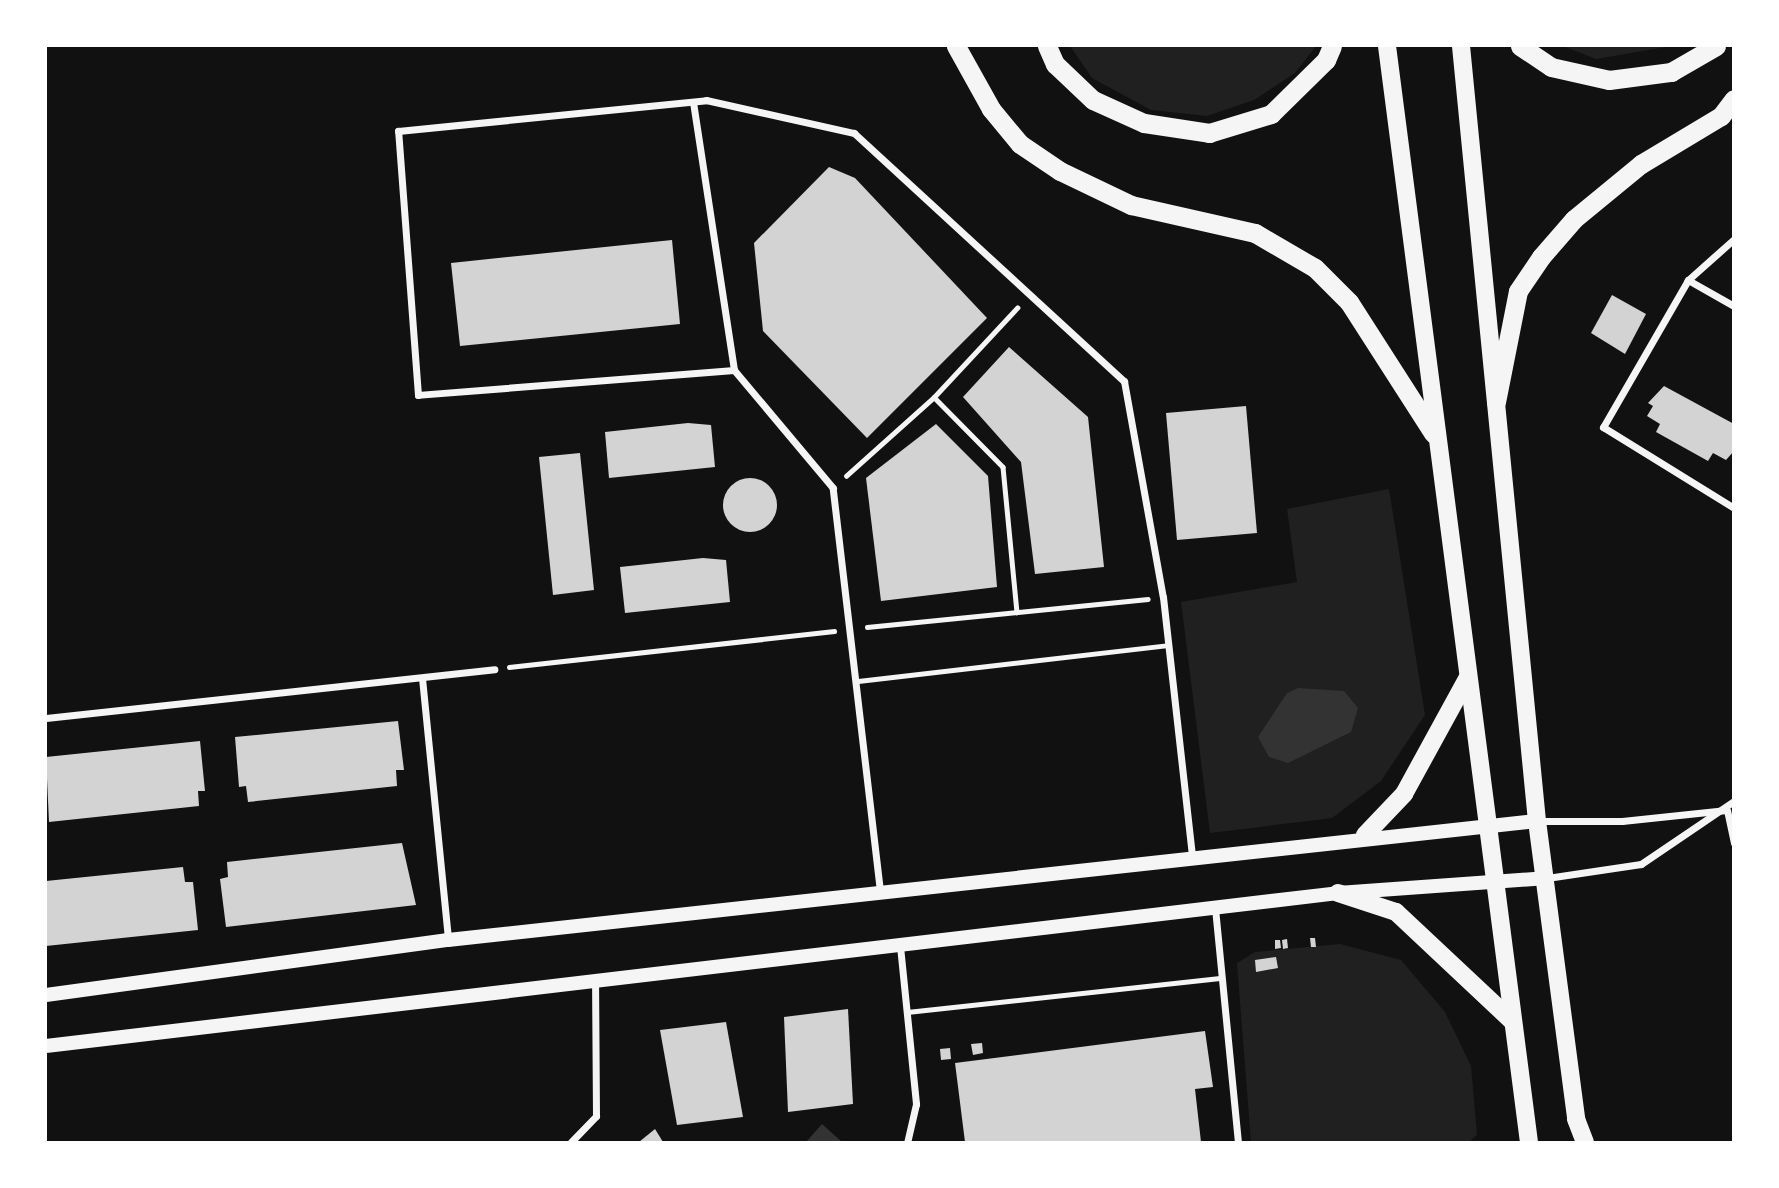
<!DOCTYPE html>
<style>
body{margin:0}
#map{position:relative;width:1779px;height:1188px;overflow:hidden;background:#111;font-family:"Source Sans 3",sans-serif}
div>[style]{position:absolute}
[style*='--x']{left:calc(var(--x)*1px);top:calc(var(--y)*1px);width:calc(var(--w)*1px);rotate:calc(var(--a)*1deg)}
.green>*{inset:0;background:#202020}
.water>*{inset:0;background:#333}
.building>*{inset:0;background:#d3d3d3}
.round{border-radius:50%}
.path>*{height:4.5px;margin:-2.25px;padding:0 2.25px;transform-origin:2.25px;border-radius:2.25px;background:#f5f5f5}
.service>*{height:5px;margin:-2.5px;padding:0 2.5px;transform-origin:2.5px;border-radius:2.5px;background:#f5f5f5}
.minor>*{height:7px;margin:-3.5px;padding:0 3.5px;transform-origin:3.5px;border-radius:3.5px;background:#f5f5f5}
.secondary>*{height:14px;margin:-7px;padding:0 7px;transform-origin:7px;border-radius:7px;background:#f5f5f5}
.primary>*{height:18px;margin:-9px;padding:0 9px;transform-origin:9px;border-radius:9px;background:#f5f5f5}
.trunk>*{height:19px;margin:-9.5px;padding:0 9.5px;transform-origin:9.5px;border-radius:9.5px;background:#f5f5f5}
span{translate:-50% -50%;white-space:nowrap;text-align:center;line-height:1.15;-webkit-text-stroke:7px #fff;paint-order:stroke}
.frame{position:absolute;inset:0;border:47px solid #fff;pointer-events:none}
</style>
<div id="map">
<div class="green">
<i style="clip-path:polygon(1070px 46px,1316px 46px,1295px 73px,1254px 100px,1207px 116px,1151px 110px,1092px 78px)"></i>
<i style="clip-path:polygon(1563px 46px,1672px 46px,1596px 59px)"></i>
<i style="clip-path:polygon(1389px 489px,1425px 715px,1381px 781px,1332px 818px,1210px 833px,1181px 602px,1297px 582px,1287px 509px)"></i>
<i style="clip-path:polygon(1340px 944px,1401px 960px,1445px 1012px,1471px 1066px,1477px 1135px,1469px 1142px,1251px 1142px,1237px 963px,1255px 952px)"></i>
</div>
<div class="water">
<i style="clip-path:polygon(1298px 688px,1344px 691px,1358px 708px,1351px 732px,1288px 763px,1269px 757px,1258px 737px,1287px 693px)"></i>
<i style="clip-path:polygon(822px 1124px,842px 1142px,806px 1142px)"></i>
</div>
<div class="building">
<i style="clip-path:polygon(829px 167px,855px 178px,987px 318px,867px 438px,763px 331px,754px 243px)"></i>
<i style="clip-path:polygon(672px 240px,680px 324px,460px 346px,451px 263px)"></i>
<i style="clip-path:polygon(1612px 295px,1646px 314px,1625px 354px,1591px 333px)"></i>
<i style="clip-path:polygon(1009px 347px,1088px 417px,1104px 567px,1035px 574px,1021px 462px,963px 397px)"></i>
<i style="clip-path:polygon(1664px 386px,1734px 424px,1734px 451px,1726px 460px,1713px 453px,1708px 461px,1656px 432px,1660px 424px,1647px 416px,1653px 406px,1648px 403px)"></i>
<i style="clip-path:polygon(1246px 406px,1257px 533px,1177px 540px,1166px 413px)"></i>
<i style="clip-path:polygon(688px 423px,711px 425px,715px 467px,609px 478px,605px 432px)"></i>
<i style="clip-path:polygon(936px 424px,988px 476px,997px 587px,881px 601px,866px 478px)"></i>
<i style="clip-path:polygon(580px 453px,594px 590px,553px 595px,539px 457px)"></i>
<i class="round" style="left:723px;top:478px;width:54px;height:54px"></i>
<i style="clip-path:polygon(703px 558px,726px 560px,730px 602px,625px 613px,620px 567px)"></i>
<i style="clip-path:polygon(398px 721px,404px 770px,396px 770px,397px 786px,248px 802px,246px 786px,239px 787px,235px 737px)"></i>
<i style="clip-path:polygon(200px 741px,205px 791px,198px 791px,199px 806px,49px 822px,46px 757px)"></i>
<i style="clip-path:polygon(402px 843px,416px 905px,226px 927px,220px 879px,228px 877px,227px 862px)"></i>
<i style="clip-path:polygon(183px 867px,185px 882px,193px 882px,198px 930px,46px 946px,46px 881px)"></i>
<i style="clip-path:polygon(1310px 938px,1315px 938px,1316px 947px,1311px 947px)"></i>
<i style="clip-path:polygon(1287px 939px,1288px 948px,1283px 949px,1282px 940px)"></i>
<i style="clip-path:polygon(1275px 940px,1280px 940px,1281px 948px,1275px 949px)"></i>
<i style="clip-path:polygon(1276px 957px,1278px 968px,1256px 972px,1255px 960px)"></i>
<i style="clip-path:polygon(848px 1009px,853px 1104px,788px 1112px,784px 1017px)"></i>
<i style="clip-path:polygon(726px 1022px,743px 1117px,677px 1125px,660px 1030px)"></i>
<i style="clip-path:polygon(1205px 1031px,1213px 1087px,1195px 1089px,1201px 1142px,965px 1142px,955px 1063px)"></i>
<i style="clip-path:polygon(982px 1043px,983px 1053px,973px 1055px,971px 1044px)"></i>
<i style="clip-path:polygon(950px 1048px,951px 1059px,941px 1060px,940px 1049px)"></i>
<i style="clip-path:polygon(655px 1129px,663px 1142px,639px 1142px)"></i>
</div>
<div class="path">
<i style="--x:934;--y:397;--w:98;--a:45.4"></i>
<i style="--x:1003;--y:467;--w:146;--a:84.5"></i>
<i style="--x:846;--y:476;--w:118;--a:-41.9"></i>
<i style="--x:934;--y:397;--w:122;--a:-47"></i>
<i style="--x:867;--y:627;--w:282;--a:-5.7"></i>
<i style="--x:509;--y:667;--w:327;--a:-6.3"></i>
</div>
<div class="service">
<i style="--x:858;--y:681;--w:312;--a:-6.6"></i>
<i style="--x:907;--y:1012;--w:317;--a:-6.2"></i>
</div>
<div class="minor">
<i style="--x:693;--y:102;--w:271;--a:81.3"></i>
<i style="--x:1734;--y:239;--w:62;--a:138.3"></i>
<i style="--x:1688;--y:280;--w:170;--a:120"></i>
<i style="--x:1603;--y:427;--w:154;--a:31.7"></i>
<i style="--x:1688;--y:280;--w:53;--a:29.5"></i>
<i style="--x:422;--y:678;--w:263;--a:84.3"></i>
<i style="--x:46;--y:718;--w:451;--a:-6.2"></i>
<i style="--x:1727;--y:810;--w:34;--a:78"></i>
<i style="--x:1539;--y:821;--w:83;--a:0"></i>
<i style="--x:1622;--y:821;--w:105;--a:-6"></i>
<i style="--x:1547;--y:878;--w:95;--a:-8.5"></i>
<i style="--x:1641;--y:864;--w:112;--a:-34.1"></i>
<i style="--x:880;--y:891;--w:406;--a:-96.7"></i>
<i style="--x:833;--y:488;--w:154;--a:-130"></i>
<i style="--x:734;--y:370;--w:317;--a:175.5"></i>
<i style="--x:418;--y:395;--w:265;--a:-94.3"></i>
<i style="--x:398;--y:131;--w:310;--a:-5.7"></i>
<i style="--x:706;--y:100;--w:152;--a:12.6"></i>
<i style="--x:854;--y:133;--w:367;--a:42.6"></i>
<i style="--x:1124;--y:381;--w:219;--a:79.8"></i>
<i style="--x:1163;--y:597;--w:262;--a:83.6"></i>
<i style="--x:1215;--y:908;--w:235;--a:84.4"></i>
<i style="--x:900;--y:946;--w:159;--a:84.2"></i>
<i style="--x:916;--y:1104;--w:39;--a:103"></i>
<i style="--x:571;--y:1142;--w:36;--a:-46"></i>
<i style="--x:596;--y:1116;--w:134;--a:-90.4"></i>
</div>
<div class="secondary">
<i style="--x:46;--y:995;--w:406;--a:-7.8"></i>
<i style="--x:448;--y:940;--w:1095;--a:-6.24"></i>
<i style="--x:46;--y:1046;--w:1301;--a:-6.75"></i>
<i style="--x:1338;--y:893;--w:210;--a:-4.1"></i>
</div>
<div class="primary">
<i style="--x:1387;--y:46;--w:1105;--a:82.62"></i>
<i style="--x:1461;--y:46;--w:779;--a:84.4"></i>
<i style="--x:1537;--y:821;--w:301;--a:82.5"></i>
<i style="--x:1576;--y:1119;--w:25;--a:69"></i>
<i style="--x:1365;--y:835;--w:57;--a:-46.4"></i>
<i style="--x:1404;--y:794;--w:131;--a:-61.3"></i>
<i style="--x:1338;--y:893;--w:61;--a:18.1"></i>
<i style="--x:1396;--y:912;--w:158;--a:43.2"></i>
</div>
<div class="trunk">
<i style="--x:956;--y:46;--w:72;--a:60.9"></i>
<i style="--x:991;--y:109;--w:45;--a:50.4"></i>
<i style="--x:1020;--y:144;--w:48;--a:34"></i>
<i style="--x:1060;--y:171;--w:79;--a:25.6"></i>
<i style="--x:1131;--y:205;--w:127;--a:12.7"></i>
<i style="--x:1255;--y:233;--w:69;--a:30.3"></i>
<i style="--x:1315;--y:268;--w:48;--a:45"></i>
<i style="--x:1349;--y:302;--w:156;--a:57.3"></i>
<i style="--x:1047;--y:46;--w:20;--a:66"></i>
<i style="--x:1055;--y:64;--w:52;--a:43.5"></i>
<i style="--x:1093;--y:100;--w:56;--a:24.3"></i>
<i style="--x:1144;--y:123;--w:66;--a:8.7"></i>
<i style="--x:1209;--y:133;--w:65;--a:-17"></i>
<i style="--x:1271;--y:114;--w:77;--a:-44.5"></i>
<i style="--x:1326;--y:60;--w:15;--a:-67"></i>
<i style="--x:1520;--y:46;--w:37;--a:34"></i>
<i style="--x:1551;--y:67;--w:59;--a:12.6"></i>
<i style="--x:1609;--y:80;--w:63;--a:-7.4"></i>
<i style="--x:1671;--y:72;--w:52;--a:-30"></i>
<i style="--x:1496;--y:402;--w:113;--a:-78.8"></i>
<i style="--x:1518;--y:291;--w:41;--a:-55.9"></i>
<i style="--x:1541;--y:257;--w:50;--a:-49"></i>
<i style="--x:1574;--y:219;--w:87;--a:-39.4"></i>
<i style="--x:1641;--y:164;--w:93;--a:-31"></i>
<i style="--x:1721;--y:116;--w:21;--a:-53"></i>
</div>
<div class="frame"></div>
</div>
